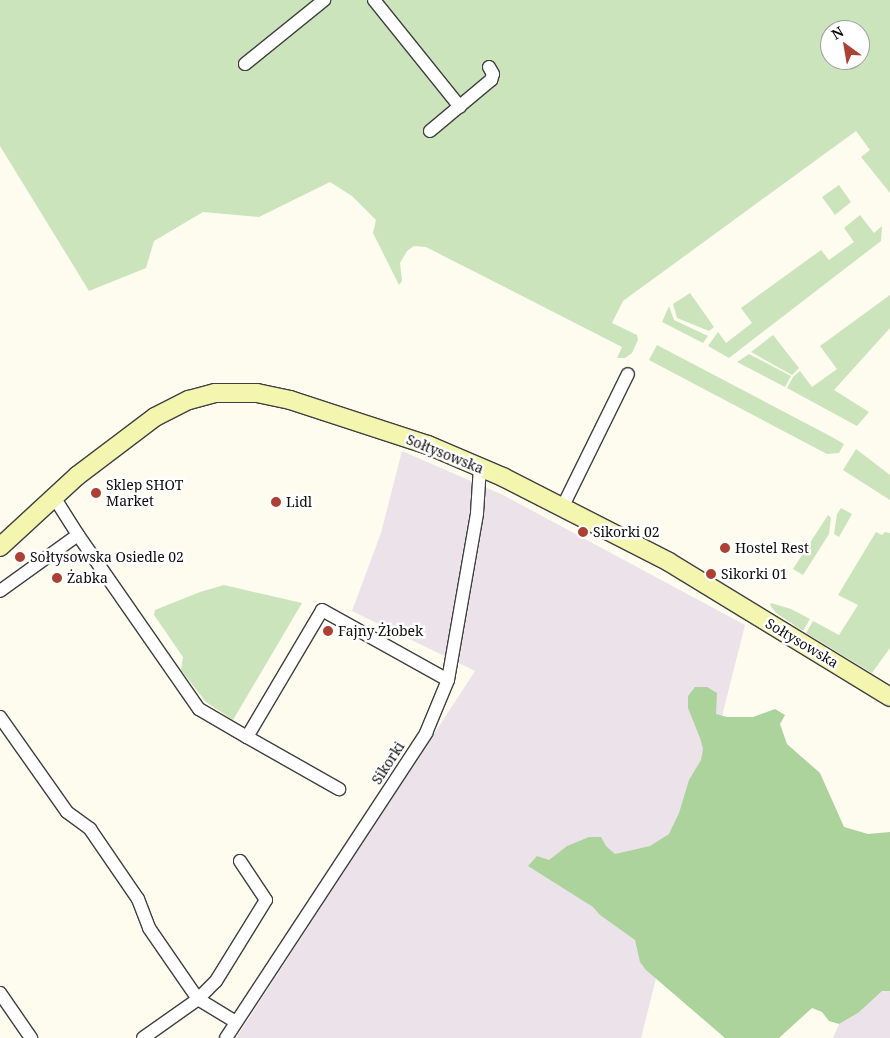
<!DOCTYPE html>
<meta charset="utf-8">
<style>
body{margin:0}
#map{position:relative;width:890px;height:1038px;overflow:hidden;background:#fdfcee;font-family:"Noto Serif",serif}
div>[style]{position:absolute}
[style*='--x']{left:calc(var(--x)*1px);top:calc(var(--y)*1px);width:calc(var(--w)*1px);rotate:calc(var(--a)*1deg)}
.industrial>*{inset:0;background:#ebe2ea}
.green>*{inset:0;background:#cbe4bc}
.forest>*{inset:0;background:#add39d}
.roads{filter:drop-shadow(1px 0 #404040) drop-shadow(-1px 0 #404040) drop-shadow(0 1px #404040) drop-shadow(0 -1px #404040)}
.street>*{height:12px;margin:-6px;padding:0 6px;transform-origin:6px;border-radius:6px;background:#fff}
.secondary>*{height:18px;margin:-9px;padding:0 9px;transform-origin:9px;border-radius:9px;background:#f4f6b0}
.dots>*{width:14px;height:14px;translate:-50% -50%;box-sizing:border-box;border:2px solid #fff;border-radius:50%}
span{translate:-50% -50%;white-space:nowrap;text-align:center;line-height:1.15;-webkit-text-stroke:5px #fff;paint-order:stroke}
.street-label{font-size:14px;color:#0d0d0d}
.poi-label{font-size:14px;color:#0d0d0d}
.left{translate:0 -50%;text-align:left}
.north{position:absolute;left:820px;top:20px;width:50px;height:50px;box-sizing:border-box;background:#fff;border:1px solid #9e9e9e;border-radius:50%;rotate:328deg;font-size:14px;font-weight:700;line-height:20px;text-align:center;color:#0d0d0d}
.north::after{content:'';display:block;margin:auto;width:18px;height:22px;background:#ad4034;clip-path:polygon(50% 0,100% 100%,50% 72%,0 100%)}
</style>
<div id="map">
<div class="industrial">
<i style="clip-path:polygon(402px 451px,503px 495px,745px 625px,641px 1038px,236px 1038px,475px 671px,352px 611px,381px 533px)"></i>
<i style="clip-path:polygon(882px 991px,890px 991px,890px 1038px,833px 1038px,839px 1024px,858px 1013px,872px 997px)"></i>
</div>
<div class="green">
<i style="clip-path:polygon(evenodd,0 0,890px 0,890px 193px,861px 157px,870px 150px,856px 131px,623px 301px,612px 323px,637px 335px,638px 340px,632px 353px,625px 358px,617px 358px,622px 347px,426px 247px,414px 246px,407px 251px,400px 263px,402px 281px,399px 285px,373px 233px,376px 220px,352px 196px,330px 182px,259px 217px,203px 212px,154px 241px,146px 268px,89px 291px,0 146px,0 0,830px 30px,860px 30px,860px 60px,830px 60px,830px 30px)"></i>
<i style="clip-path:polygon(839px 185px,851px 202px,835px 215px,822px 197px)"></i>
<i style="clip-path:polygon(860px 215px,874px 233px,882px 226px,881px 241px,729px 358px,708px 346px,718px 332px,726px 343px,752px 323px,741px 308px,821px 250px,829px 260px,854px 242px,844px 228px)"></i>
<i style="clip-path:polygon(690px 293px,714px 327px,709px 331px,677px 318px,673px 304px)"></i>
<i style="clip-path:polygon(890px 295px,890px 328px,834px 390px,869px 412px,857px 426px,787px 388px,793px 377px,800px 371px,812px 387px,837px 369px,820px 346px)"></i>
<i style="clip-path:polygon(669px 306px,674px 320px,708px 336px,703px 343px,662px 322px)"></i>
<i style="clip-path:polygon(773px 335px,799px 368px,792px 375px,751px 352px)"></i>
<i style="clip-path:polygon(657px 345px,832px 437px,844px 444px,839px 453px,827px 454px,649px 360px)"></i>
<i style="clip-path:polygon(749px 354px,791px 376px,785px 387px,737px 362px)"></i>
<i style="clip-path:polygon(856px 449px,890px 475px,890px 500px,843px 470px)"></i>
<i style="clip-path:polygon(841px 508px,852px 514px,839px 537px,834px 534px,837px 514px)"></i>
<i style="clip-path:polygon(828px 515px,831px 518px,829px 534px,803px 575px,793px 569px)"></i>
<i style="clip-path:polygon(876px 532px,882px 535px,885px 532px,890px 533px,890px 648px,872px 673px,806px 633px,813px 621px,839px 635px,858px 605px,838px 595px)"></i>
<i style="clip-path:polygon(224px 585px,302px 603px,233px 720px,206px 702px,181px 670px,183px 657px,154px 615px,155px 610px,200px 592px)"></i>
<i style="clip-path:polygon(771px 603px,791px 609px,810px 619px,803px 631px,776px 613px,770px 605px)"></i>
</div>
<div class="forest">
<i style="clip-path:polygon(695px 687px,707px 687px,717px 693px,716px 714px,727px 717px,753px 717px,775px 709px,785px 715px,780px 724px,787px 744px,820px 773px,844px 827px,868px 834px,890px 832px,890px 991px,882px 991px,858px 1013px,839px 1024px,829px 1021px,822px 1012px,812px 1008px,779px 1038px,725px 1038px,646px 970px,640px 962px,635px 940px,600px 915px,593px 907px,528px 866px,537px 856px,549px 860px,567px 846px,589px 837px,601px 837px,606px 846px,615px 854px,650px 846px,669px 834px,679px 813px,689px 780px,701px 760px,703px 749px,700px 738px,688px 708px,688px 696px)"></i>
</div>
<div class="roads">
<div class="street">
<i style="--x:374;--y:0;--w:137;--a:51.2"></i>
<i style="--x:245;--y:64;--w:102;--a:-39"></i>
<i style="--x:430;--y:131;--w:80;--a:-39.9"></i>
<i style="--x:491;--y:80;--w:6;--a:-72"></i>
<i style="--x:493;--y:74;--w:8;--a:-120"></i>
<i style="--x:562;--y:508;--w:149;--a:-63.8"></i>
<i style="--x:78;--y:535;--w:212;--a:55.2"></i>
<i style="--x:199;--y:709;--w:56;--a:30.3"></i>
<i style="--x:247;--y:737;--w:147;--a:-59.4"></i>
<i style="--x:322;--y:610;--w:144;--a:29.1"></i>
<i style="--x:0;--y:591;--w:96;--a:-35.7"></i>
<i style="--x:78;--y:535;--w:45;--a:-122.3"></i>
<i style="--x:0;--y:717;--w:116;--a:54.8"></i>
<i style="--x:67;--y:812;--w:29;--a:36"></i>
<i style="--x:90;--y:829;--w:85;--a:55.6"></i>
<i style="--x:138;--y:899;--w:31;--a:69"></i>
<i style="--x:149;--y:928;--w:86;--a:55.4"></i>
<i style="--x:198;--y:999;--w:25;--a:-45"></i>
<i style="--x:216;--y:981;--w:95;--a:-58.3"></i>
<i style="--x:266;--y:900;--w:47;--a:-123.7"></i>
<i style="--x:247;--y:737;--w:106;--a:29.5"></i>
<i style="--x:0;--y:993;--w:55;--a:55.4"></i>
<i style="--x:143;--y:1038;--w:67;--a:-35.3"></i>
<i style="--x:198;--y:999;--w:44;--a:31.2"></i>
<i style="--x:226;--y:1038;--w:365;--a:-56.7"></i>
<i style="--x:426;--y:733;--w:57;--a:-67.5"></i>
<i style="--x:448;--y:680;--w:169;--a:-80.1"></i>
<i style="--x:477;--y:513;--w:46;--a:-86.3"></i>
</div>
<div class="secondary">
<i style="--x:0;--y:547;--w:105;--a:-42.7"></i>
<i style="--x:77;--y:476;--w:98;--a:-37.1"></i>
<i style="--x:155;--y:417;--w:38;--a:-27"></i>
<i style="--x:189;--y:400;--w:27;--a:-15"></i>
<i style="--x:215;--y:393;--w:42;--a:0"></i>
<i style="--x:257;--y:393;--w:34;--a:12"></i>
<i style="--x:290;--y:400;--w:145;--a:18.1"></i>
<i style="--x:428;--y:445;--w:82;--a:23.1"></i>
<i style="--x:503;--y:477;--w:186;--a:27.1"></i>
<i style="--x:669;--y:562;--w:259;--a:31.4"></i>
</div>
</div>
<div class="dots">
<i style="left:96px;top:493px;background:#ad4034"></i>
<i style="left:276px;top:502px;background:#ad4034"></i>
<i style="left:583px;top:532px;background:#ad4034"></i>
<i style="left:725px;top:548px;background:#ad4034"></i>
<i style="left:20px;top:557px;background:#ad4034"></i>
<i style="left:711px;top:574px;background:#ad4034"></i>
<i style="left:57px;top:578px;background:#ad4034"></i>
<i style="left:328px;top:631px;background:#ad4034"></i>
</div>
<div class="street-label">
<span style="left:445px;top:454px;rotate:22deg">Sołtysowska</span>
<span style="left:802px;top:643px;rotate:31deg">Sołtysowska</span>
<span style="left:388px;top:763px;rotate:-57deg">Sikorki</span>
</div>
<div class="poi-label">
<span class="left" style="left:106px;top:493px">Sklep SHOT<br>Market</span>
<span class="left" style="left:286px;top:502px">Lidl</span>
<span class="left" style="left:593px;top:532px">Sikorki 02</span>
<span class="left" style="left:735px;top:548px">Hostel Rest</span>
<span class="left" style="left:30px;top:557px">Sołtysowska Osiedle 02</span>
<span class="left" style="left:721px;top:574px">Sikorki 01</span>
<span class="left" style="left:67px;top:578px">Żabka</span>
<span class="left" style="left:338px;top:631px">Fajny Żłobek</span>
</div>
<div class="north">N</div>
</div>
